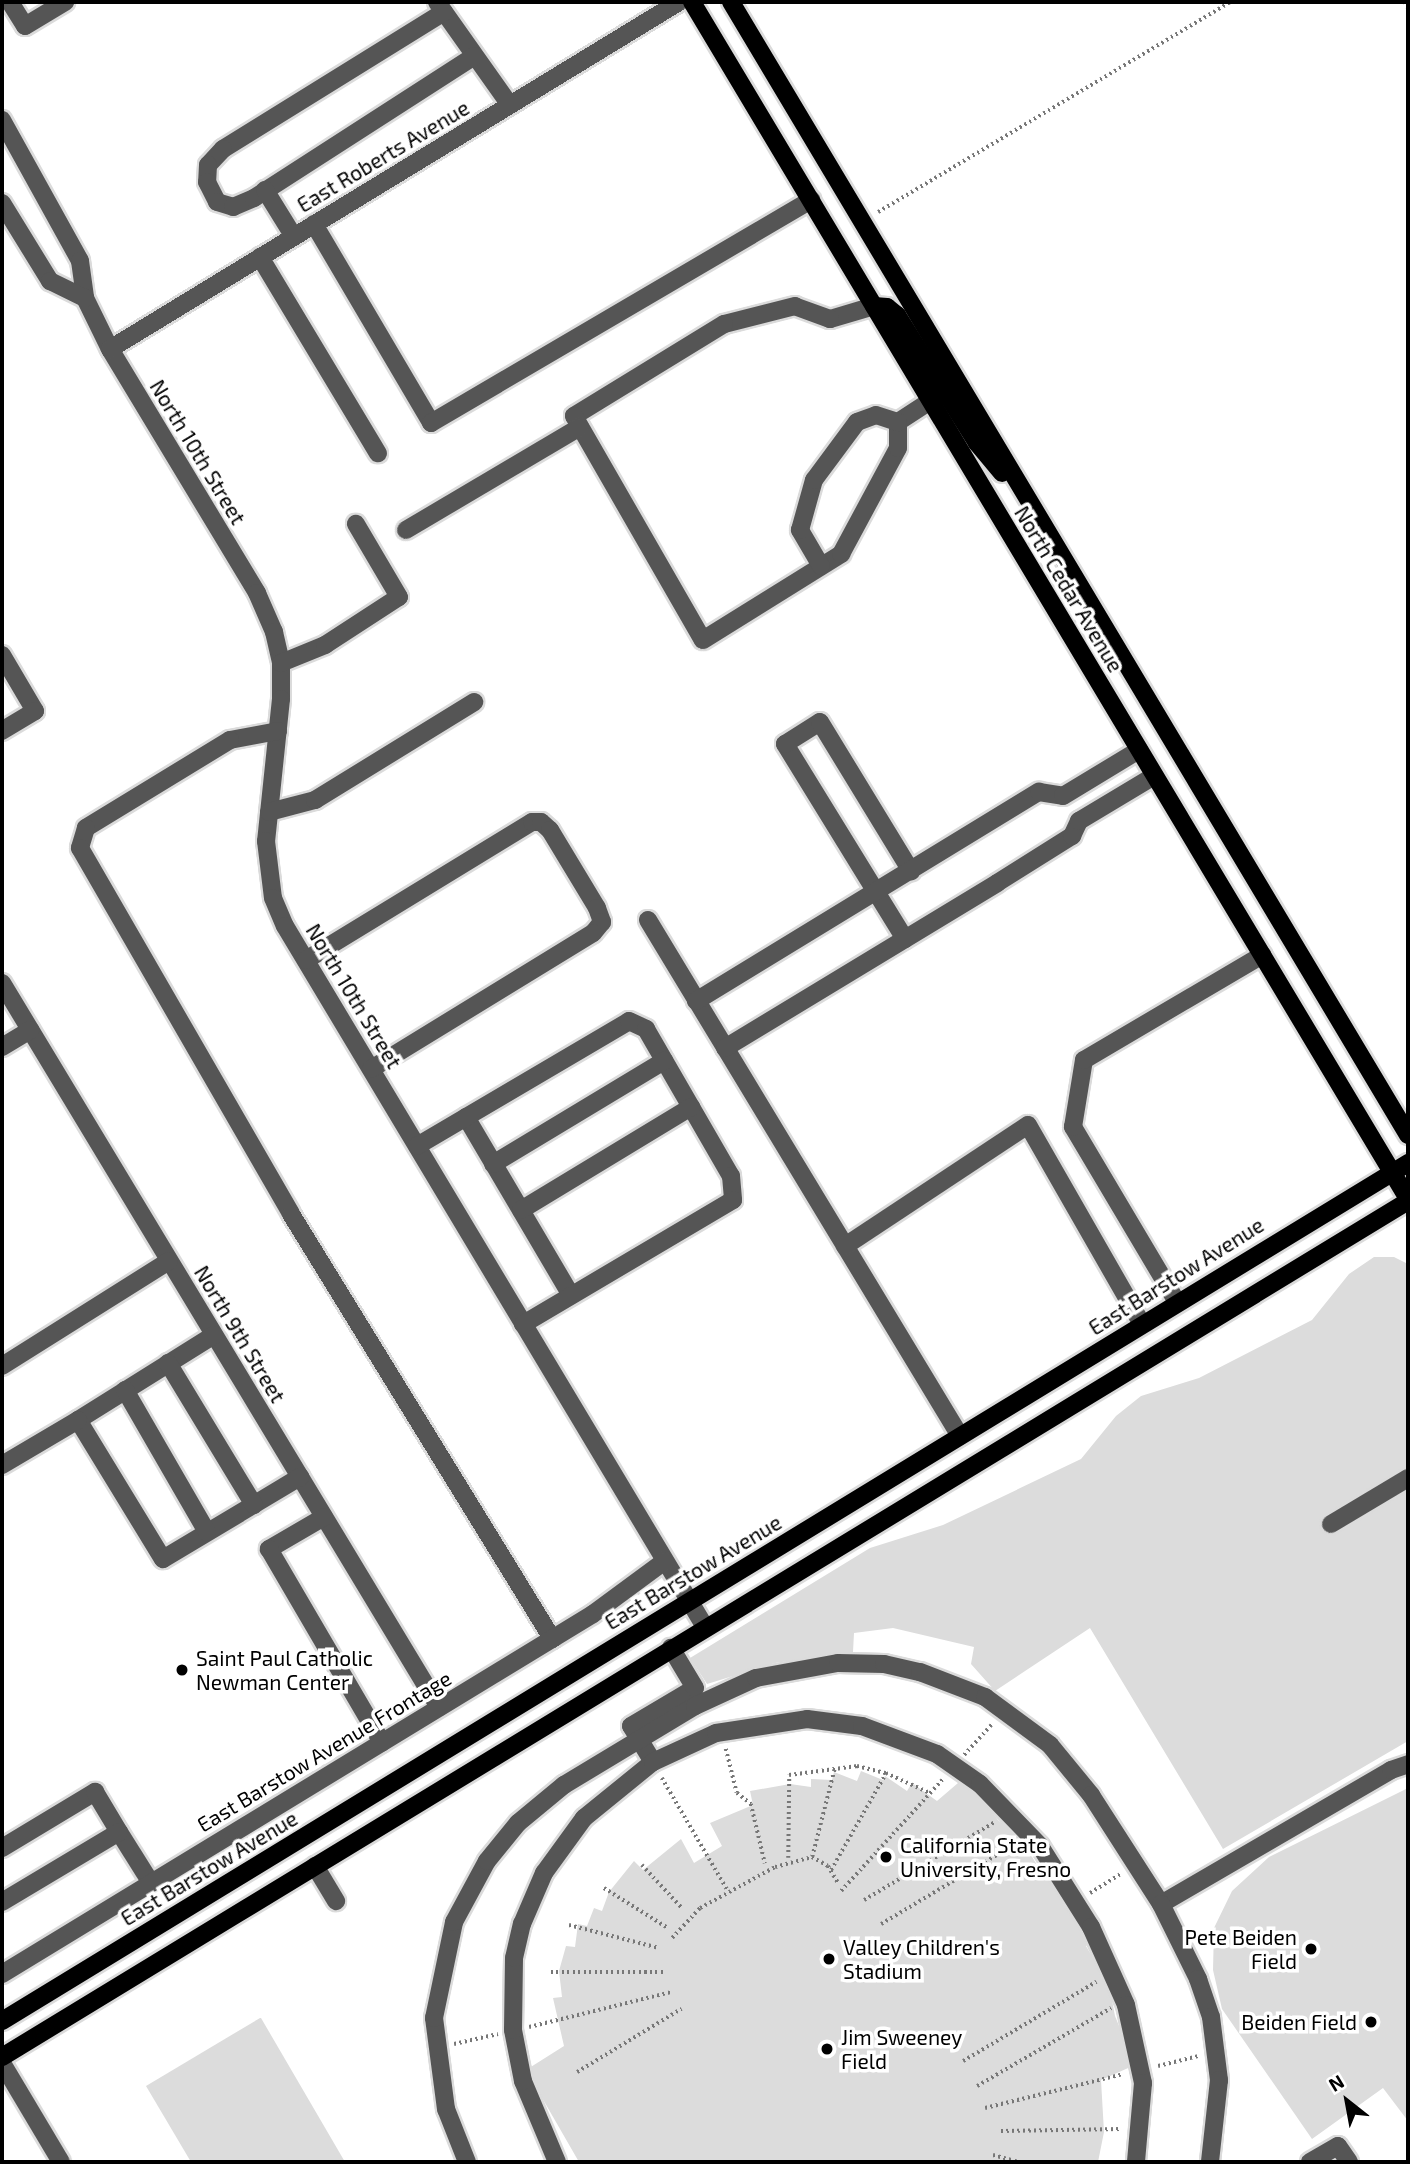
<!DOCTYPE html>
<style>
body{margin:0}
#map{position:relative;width:1410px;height:2164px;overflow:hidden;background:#fff;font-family:"Exo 2",sans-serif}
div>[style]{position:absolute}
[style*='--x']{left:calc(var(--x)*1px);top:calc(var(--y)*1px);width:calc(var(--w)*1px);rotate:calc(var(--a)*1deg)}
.green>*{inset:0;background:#dcdcdc}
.path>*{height:3.5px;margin-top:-1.75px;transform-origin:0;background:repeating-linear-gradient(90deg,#777 0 2px,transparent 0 5.5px)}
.roads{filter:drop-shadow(2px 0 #dbdbdb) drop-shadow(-2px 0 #dbdbdb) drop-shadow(0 2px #dbdbdb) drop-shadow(0 -2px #dbdbdb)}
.minor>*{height:18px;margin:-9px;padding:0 9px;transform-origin:9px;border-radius:9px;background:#555}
.major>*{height:18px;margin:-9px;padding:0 9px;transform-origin:9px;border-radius:9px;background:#000}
.dots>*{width:19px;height:19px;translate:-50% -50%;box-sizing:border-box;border:4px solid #fff;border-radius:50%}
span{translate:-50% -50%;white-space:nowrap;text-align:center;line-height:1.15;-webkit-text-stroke:7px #fff;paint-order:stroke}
.street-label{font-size:21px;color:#000}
.poi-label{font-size:21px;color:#000}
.left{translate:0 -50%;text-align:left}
.right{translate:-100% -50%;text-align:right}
.frame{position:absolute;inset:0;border:4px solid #000;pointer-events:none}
.north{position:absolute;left:1312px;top:2066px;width:70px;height:70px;-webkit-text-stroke:5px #fff;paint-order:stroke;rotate:329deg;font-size:19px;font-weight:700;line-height:28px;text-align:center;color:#000}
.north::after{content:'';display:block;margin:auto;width:24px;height:32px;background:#000;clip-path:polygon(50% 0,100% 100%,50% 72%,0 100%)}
</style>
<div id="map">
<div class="green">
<i style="clip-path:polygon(1374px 1257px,1394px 1257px,1408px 1264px,1408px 1741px,1223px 1849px,1090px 1628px,995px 1691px,971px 1664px,974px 1647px,893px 1628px,854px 1633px,853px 1652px,775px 1663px,707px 1684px,690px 1658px,870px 1548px,943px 1525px,1081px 1459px,1116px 1416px,1141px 1396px,1199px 1378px,1312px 1320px,1349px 1274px)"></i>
<i style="clip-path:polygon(861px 1771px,883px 1780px,885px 1776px,907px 1791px,912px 1783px,937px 1801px,965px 1777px,998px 1820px,1021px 1838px,1044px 1877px,1055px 1873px,1095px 1940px,1086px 1946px,1109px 1985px,1115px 2016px,1135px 2065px,1101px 2080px,1104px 2132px,1098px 2162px,579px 2162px,526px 2070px,564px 2046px,553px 1998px,562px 1997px,559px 1971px,566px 1946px,575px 1947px,578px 1924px,587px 1926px,594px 1908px,602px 1911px,609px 1892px,634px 1861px,643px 1870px,681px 1839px,694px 1863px,722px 1846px,710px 1823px,753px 1805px,750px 1791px,790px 1784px,811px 1787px,811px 1779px,832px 1780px,834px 1772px,857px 1781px)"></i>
<i style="clip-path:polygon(1408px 1788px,1408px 2121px,1383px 2088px,1312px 2139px,1222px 2009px,1213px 1970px,1214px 1928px,1232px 1891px,1269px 1857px)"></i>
<i style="clip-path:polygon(260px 2018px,261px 2018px,345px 2162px,191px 2162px,146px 2086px)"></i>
</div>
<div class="path">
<i style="--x:1405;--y:2;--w:7;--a:63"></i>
<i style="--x:878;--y:212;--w:410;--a:-30.8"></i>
<i style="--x:726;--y:1749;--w:45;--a:76"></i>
<i style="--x:737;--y:1793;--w:18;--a:38"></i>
<i style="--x:751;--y:1804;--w:61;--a:76.7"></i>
<i style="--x:964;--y:1755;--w:42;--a:-47.9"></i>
<i style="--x:662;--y:1778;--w:131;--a:59.7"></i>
<i style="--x:812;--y:1857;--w:93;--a:-75.7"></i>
<i style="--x:788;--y:1858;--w:83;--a:-89.3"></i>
<i style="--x:789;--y:1775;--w:69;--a:-7.5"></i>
<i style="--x:857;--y:1766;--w:30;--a:14"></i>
<i style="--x:886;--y:1773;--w:48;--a:24.4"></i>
<i style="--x:642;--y:1865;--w:60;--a:47"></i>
<i style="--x:831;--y:1870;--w:112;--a:-60.4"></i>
<i style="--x:604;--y:1888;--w:75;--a:32"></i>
<i style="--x:841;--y:1891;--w:151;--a:-47.7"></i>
<i style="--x:1090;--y:1893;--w:38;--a:-32"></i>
<i style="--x:864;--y:1900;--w:152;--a:-30.8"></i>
<i style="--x:881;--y:1924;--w:156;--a:-30.8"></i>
<i style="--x:569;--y:1925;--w:93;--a:14.3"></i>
<i style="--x:672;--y:1938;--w:41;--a:-47"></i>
<i style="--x:700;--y:1908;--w:85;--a:-28.7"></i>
<i style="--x:775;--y:1867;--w:38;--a:-15"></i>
<i style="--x:812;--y:1857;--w:18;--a:29"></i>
<i style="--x:828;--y:1866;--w:21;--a:59"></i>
<i style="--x:551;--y:1972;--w:112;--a:0"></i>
<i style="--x:529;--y:2027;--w:147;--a:-13.8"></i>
<i style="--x:454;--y:2044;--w:45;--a:-12.8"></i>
<i style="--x:963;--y:2061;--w:155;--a:-30.7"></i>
<i style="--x:1158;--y:2066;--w:41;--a:-14"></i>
<i style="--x:577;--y:2072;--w:122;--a:-31.2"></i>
<i style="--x:977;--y:2086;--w:155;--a:-30.2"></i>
<i style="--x:985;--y:2108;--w:142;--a:-13.8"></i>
<i style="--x:1001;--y:2131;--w:120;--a:-1"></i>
<i style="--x:993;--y:2155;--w:28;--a:15"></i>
</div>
<div class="roads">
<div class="minor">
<i style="--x:10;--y:2;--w:28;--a:58"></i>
<i style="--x:25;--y:26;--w:47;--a:-31"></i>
<i style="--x:437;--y:2;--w:126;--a:54.7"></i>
<i style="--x:444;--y:12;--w:260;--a:148.2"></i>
<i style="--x:223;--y:149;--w:22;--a:133"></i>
<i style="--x:208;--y:165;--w:17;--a:93"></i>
<i style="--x:207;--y:182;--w:22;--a:63"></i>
<i style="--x:217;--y:202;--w:17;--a:17"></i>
<i style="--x:233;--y:207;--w:23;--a:-23"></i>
<i style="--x:254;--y:198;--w:262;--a:-32.8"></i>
<i style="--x:2;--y:120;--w:161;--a:61"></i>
<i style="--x:80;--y:261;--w:37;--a:82"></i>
<i style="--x:85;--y:298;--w:57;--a:63.9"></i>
<i style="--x:110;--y:349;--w:285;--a:58.9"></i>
<i style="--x:257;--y:593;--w:43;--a:66.4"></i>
<i style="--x:274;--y:632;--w:32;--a:77"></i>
<i style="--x:281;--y:663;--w:36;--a:90"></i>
<i style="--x:281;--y:699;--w:143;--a:96"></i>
<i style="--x:266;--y:841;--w:57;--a:83"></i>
<i style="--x:273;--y:898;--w:30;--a:67"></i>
<i style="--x:285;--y:926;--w:817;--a:59.07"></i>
<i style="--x:265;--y:190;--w:55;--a:58.3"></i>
<i style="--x:2;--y:203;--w:92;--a:58.4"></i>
<i style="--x:50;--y:281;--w:39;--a:26"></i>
<i style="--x:314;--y:224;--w:231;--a:59.5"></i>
<i style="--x:431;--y:423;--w:441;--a:-30.4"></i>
<i style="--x:260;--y:257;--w:229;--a:59"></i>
<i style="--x:874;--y:306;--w:46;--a:163.5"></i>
<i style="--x:830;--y:319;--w:37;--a:-160"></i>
<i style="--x:795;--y:306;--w:73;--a:165.8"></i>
<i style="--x:724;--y:324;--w:176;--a:148.5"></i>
<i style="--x:574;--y:416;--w:258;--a:60.1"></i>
<i style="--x:703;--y:640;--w:163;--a:-31.9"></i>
<i style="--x:841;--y:554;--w:120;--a:-61.7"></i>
<i style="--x:898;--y:448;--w:26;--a:-90"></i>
<i style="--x:898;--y:422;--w:38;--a:-33"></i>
<i style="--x:110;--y:349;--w:666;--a:-31.38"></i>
<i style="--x:406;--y:530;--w:202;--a:-30.6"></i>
<i style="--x:821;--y:566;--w:42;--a:-120.3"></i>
<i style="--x:800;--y:530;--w:52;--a:-74.4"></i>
<i style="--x:814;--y:480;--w:72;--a:-53.4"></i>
<i style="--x:857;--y:422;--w:20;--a:-20"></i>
<i style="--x:876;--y:415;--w:23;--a:18"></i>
<i style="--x:2;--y:655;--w:65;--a:59.5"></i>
<i style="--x:35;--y:711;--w:39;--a:149"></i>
<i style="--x:281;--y:663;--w:48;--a:-22.2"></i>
<i style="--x:325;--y:645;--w:88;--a:-33"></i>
<i style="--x:399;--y:597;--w:85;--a:-120.5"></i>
<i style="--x:278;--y:731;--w:49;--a:169.4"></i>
<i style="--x:230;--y:740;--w:169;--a:148.6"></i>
<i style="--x:86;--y:828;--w:21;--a:107"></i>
<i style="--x:80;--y:848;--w:422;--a:60"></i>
<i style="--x:291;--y:1214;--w:499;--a:58.4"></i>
<i style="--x:269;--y:812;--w:48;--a:-14.6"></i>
<i style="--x:315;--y:800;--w:187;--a:-31.6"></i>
<i style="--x:648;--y:920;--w:603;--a:58.84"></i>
<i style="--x:905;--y:939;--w:229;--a:-121.6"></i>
<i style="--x:785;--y:744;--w:41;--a:-32.2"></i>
<i style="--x:820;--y:722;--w:175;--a:58.6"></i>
<i style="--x:306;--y:960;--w:265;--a:-31.4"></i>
<i style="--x:532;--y:822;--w:9;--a:0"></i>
<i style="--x:541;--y:822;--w:12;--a:42"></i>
<i style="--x:550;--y:830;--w:91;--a:58.9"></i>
<i style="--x:597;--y:908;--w:15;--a:70"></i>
<i style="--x:602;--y:922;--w:14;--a:129"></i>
<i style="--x:593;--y:933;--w:260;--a:148.5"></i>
<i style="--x:2;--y:983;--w:846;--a:58.89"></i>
<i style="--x:696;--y:1001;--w:402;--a:-31.4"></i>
<i style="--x:1039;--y:792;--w:24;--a:9"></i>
<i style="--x:1063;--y:796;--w:89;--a:-31.2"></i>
<i style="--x:2;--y:1047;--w:33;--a:-31"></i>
<i style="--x:725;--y:1048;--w:318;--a:-31.2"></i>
<i style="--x:997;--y:883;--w:89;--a:-32.1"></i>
<i style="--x:1072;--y:836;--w:17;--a:-65"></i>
<i style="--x:1079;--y:821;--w:87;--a:-31"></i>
<i style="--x:466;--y:1117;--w:207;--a:59.5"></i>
<i style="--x:417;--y:1146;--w:246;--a:-30.5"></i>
<i style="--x:629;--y:1021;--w:19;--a:25"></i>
<i style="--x:646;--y:1029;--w:170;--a:60"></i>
<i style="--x:731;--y:1176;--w:24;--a:85"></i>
<i style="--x:733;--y:1200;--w:244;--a:149.4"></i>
<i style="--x:493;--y:1164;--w:200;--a:-31.1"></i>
<i style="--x:521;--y:1210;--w:199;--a:-31.2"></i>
<i style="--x:845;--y:1246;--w:219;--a:-33.5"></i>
<i style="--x:1028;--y:1125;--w:229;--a:60.2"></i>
<i style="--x:1177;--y:1302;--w:204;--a:-120.7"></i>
<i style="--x:1073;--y:1127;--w:68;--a:-80.7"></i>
<i style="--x:1084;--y:1060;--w:207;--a:-30.5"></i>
<i style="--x:214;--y:1335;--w:160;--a:148"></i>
<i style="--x:78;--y:1420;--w:163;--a:58.6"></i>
<i style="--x:163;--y:1559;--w:160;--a:-30.9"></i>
<i style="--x:168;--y:1363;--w:166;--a:58.8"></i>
<i style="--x:2;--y:1366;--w:197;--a:-32.2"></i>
<i style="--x:125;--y:1390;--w:164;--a:60"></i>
<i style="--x:2;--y:1465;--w:88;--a:-30.6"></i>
<i style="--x:324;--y:1517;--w:64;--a:149.8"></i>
<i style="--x:269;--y:1549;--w:224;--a:59.7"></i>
<i style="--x:1331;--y:1524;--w:90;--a:-30.9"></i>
<i style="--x:653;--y:1762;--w:42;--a:-121.4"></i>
<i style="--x:631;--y:1726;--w:74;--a:-30.7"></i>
<i style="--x:695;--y:1688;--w:47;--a:-121"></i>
<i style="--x:119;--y:1832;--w:60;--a:57.9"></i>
<i style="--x:2;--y:1848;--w:109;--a:-31.1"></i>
<i style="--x:95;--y:1792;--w:47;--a:59"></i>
<i style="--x:119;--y:1832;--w:136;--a:149.1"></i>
<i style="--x:315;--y:1866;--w:41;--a:59"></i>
<i style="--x:1161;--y:1904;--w:266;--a:-30.2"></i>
<i style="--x:1391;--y:1770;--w:18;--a:-19"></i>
<i style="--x:2;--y:1974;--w:692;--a:-31.35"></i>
<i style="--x:593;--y:1614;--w:89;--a:-36.4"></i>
<i style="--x:2;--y:2063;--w:115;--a:59.2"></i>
<i style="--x:467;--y:2162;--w:57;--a:-111.6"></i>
<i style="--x:446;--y:2109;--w:92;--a:-97.5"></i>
<i style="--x:434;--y:2018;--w:98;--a:-78.2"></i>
<i style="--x:454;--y:1922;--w:69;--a:-61.6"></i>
<i style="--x:487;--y:1861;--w:49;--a:-50.8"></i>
<i style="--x:518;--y:1823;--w:60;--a:-39.6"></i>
<i style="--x:564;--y:1785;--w:153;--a:-31.1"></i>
<i style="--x:695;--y:1706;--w:67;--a:-24.7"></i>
<i style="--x:756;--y:1678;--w:83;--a:-10.4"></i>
<i style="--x:838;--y:1663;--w:46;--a:1.2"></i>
<i style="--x:884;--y:1664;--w:37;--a:13"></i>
<i style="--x:920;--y:1672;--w:70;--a:21"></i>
<i style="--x:985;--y:1697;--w:81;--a:36.4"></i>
<i style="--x:1050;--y:1745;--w:65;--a:50.6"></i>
<i style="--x:1091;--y:1795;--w:130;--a:57.3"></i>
<i style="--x:1161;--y:1904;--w:84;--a:63.7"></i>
<i style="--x:1198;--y:1979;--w:40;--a:71.1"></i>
<i style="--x:1211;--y:2017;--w:64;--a:82.8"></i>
<i style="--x:1219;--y:2080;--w:82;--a:96.3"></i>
<i style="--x:557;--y:2162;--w:88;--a:-112.8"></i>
<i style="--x:523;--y:2081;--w:52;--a:-101.1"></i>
<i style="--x:513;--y:2030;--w:72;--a:-89.2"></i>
<i style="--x:514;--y:1958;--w:35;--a:-77"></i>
<i style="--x:522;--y:1924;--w:56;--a:-66.7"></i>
<i style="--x:544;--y:1873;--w:68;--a:-54"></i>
<i style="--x:584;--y:1818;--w:89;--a:-39.1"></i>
<i style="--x:653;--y:1762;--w:69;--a:-24.7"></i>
<i style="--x:716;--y:1733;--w:92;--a:-8.7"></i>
<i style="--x:807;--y:1719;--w:55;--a:7.3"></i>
<i style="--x:862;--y:1726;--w:80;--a:20.5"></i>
<i style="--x:937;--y:1754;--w:52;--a:34.9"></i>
<i style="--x:980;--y:1784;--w:86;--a:45.9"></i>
<i style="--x:1040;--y:1846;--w:96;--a:57.8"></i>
<i style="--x:1091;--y:1927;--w:85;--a:65.8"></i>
<i style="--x:1126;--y:2005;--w:80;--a:77.7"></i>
<i style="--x:1143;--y:2083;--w:79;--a:95.1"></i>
<i style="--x:1310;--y:2162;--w:32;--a:-30"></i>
<i style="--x:1338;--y:2146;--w:19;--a:55"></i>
</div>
<div class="major">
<i style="--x:692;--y:2;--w:1395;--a:59.11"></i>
<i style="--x:731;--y:2;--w:1320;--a:59.14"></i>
<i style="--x:874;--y:306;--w:13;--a:4"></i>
<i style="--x:887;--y:307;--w:13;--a:39"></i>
<i style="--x:897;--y:315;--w:151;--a:58"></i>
<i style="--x:977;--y:443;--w:39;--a:50"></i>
<i style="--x:2;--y:2021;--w:1647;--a:-31.39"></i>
<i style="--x:2;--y:2057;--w:1646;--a:-31.33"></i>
</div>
</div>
<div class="dots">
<i style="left:182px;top:1670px;background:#000"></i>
<i style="left:886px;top:1857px;background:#000"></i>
<i style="left:1311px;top:1949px;background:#000"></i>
<i style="left:829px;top:1959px;background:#000"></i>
<i style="left:1371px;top:2022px;background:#000"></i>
<i style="left:827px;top:2049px;background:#000"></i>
</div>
<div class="street-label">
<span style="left:383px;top:156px;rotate:-31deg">East Roberts Avenue</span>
<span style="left:198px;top:452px;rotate:59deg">North 10th Street</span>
<span style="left:1069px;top:589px;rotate:59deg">North Cedar Avenue</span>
<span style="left:354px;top:996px;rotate:59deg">North 10th Street</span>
<span style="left:1176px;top:1276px;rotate:-32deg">East Barstow Avenue</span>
<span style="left:240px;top:1334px;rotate:59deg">North 9th Street</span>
<span style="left:693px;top:1572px;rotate:-31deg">East Barstow Avenue</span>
<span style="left:324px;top:1751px;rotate:-31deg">East Barstow Avenue Frontage</span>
<span style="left:209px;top:1868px;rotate:-31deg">East Barstow Avenue</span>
</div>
<div class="poi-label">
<span class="left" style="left:196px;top:1670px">Saint Paul Catholic<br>Newman Center</span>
<span class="left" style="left:900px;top:1857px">California State<br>University, Fresno</span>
<span class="right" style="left:1297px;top:1949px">Pete Beiden<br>Field</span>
<span class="left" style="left:843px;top:1959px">Valley Children's<br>Stadium</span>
<span class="right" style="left:1357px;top:2022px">Beiden Field</span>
<span class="left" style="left:841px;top:2049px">Jim Sweeney<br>Field</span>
</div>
<div class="frame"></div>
<div class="north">N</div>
</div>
